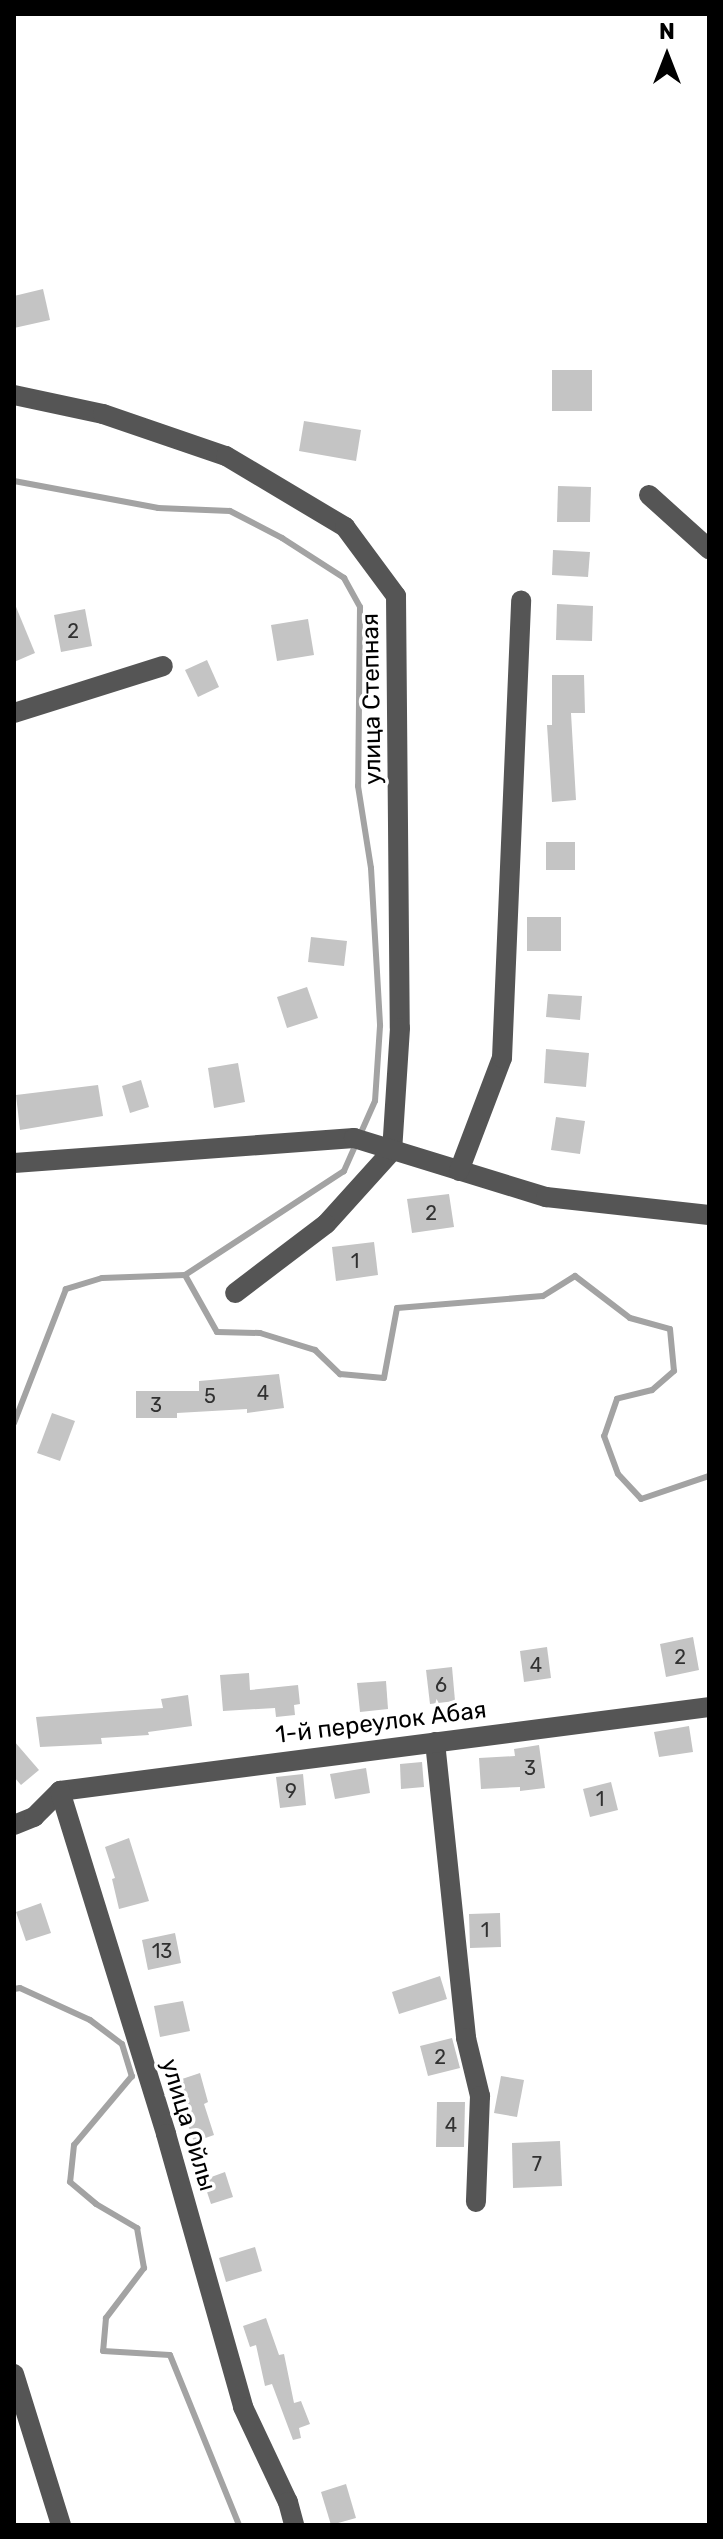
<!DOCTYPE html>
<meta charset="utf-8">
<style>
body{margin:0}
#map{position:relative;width:723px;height:2539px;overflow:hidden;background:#fff;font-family:Rubik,sans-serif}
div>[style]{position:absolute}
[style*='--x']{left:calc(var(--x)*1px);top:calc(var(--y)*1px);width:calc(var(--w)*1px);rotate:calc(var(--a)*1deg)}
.stream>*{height:6px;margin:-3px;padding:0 3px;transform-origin:3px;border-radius:3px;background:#a3a3a3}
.building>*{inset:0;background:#c4c4c4}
.minor>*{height:20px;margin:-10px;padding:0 10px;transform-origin:10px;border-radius:10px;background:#555}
span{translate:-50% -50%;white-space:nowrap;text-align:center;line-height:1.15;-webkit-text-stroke:7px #fff;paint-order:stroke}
.number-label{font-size:20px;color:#313131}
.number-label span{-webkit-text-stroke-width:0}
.street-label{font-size:24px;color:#000}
.frame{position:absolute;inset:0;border:16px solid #000;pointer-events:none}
.north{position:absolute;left:627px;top:16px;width:80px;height:80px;-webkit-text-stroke:6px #fff;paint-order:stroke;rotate:0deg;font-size:22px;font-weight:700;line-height:32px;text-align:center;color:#000}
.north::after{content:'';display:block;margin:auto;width:28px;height:36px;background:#000;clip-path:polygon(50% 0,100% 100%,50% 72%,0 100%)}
</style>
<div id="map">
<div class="stream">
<i style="--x:14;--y:481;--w:147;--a:10.6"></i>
<i style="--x:158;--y:508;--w:72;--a:2.4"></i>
<i style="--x:230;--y:511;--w:59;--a:27.4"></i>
<i style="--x:282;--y:538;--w:74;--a:32.8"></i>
<i style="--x:344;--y:578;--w:33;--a:61"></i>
<i style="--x:360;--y:607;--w:179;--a:90.6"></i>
<i style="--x:358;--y:786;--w:83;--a:81"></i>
<i style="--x:371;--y:868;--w:158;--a:86.7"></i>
<i style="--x:380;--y:1026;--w:75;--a:93.8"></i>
<i style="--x:375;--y:1101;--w:77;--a:113.9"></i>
<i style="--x:344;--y:1171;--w:190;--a:146.8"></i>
<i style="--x:185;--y:1275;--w:83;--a:177.9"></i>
<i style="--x:102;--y:1278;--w:38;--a:163"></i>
<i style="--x:66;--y:1289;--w:144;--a:111.2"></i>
<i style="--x:185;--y:1275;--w:65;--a:60.7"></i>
<i style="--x:217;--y:1332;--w:43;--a:1.3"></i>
<i style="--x:260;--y:1333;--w:58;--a:17.2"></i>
<i style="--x:315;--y:1350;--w:35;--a:44"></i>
<i style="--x:340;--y:1374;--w:44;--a:5.2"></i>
<i style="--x:384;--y:1378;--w:71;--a:-79.5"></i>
<i style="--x:397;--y:1308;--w:146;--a:-4.7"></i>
<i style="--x:543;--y:1296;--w:38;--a:-32"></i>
<i style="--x:575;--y:1276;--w:69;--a:37.4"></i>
<i style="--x:630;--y:1318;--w:41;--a:15.4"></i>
<i style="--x:670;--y:1329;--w:42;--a:84.6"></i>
<i style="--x:674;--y:1371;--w:29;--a:139"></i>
<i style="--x:652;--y:1390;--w:36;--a:166"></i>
<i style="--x:617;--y:1399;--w:39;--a:109"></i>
<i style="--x:604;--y:1436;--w:40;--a:69.8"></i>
<i style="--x:618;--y:1474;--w:34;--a:47"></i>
<i style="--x:641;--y:1499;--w:72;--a:-18.7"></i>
<i style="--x:14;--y:1989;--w:6;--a:-9"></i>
<i style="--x:20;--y:1988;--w:77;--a:24.6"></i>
<i style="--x:90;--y:2020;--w:40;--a:37"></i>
<i style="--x:122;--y:2044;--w:34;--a:73"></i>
<i style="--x:132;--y:2076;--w:90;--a:130"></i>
<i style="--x:74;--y:2145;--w:37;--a:96"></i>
<i style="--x:70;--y:2182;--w:34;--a:40"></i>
<i style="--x:96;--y:2204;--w:48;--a:30.3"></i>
<i style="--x:137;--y:2228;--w:41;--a:80.1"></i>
<i style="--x:144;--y:2268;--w:63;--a:127.2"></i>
<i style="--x:106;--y:2318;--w:33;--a:95"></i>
<i style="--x:103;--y:2351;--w:67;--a:3.4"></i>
<i style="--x:170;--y:2355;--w:183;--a:67.9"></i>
</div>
<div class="building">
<i style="clip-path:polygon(43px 289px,50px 320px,14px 328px,14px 296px)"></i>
<i style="clip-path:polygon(552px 370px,592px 370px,592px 411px,552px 411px)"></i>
<i style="clip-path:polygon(304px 421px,361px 430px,356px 461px,299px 451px)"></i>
<i style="clip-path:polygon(558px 486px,591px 487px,590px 522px,557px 522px)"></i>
<i style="clip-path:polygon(553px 550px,590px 552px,588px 577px,552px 575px)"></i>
<i style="clip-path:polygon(14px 602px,35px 653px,14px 662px)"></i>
<i style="clip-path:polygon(557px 604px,593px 606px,592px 641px,556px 640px)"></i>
<i style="clip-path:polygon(85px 609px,92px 646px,61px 652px,54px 615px)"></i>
<i style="clip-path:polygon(308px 619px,314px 655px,277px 661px,271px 625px)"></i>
<i style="clip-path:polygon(207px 660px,219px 687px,198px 697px,185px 670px)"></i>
<i style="clip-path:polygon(552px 675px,584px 675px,585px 713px,571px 713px,576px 800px,552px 802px,547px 725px,552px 725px)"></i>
<i style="clip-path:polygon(546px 842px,575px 842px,575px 870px,546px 870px)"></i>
<i style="clip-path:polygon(527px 917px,561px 917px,561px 951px,527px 951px)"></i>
<i style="clip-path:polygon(311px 937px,347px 941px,344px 966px,308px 962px)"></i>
<i style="clip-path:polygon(307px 987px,318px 1018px,287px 1028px,277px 997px)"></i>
<i style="clip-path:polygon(548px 994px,582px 996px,580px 1020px,546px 1017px)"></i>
<i style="clip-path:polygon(546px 1049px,589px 1053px,586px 1087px,544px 1083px)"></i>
<i style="clip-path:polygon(238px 1063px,245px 1102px,214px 1108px,208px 1068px)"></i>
<i style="clip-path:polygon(141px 1080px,149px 1107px,130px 1113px,122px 1086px)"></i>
<i style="clip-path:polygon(98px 1085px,103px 1116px,20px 1130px,16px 1095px)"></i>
<i style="clip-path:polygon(556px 1117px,585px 1121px,580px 1154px,551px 1150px)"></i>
<i style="clip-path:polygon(449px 1194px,454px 1227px,412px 1233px,407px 1199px)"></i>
<i style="clip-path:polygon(374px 1242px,378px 1275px,336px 1281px,332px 1247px)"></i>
<i style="clip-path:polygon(279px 1374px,284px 1408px,247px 1413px,247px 1409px,177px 1413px,177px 1418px,136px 1418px,136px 1391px,199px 1391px,199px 1381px)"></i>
<i style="clip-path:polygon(52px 1413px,75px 1421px,60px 1461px,37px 1453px)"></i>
<i style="clip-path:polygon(693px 1637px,699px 1670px,666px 1677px,660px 1644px)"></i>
<i style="clip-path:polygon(547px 1647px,551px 1678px,524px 1682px,520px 1651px)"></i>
<i style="clip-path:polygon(452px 1667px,455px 1701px,430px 1704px,426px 1670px)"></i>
<i style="clip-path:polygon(249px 1673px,250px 1690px,298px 1685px,300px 1704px,294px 1705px,295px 1715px,276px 1717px,275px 1708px,223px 1711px,220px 1675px)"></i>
<i style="clip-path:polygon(386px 1681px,388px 1709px,360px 1712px,357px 1683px)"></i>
<i style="clip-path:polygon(188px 1695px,192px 1726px,148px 1732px,149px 1735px,101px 1738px,102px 1744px,40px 1747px,36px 1717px,163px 1708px,161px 1699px)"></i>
<i style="clip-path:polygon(689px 1726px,693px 1752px,659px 1757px,654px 1732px)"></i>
<i style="clip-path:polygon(14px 1741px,39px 1770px,21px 1785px,14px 1777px)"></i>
<i style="clip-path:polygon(539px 1745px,545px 1788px,520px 1791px,520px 1787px,481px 1789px,479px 1758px,515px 1756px,514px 1749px)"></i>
<i style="clip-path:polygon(422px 1762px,424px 1787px,401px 1789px,400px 1764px)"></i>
<i style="clip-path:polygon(366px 1768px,370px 1793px,335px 1799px,330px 1774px)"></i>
<i style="clip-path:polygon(303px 1774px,306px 1805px,280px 1808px,276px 1777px)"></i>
<i style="clip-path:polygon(611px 1782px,618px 1810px,590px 1817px,583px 1789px)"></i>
<i style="clip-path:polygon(129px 1838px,149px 1901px,119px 1909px,112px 1879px,115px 1878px,105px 1847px)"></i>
<i style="clip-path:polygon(41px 1903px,51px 1933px,26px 1941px,16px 1912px)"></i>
<i style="clip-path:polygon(500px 1913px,501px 1947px,470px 1948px,469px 1914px)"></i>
<i style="clip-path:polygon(175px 1933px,181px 1963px,148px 1970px,142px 1940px)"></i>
<i style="clip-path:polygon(440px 1976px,447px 1999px,399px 2014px,392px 1992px)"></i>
<i style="clip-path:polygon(183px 2001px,190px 2031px,160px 2037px,154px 2006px)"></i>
<i style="clip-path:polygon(452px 2038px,460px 2068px,428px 2076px,420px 2046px)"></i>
<i style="clip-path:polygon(200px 2073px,208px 2102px,204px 2104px,214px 2135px,194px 2142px,173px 2082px)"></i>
<i style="clip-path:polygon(501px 2076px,524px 2080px,517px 2117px,494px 2113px)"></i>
<i style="clip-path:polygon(437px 2102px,465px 2102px,464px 2147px,436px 2147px)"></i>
<i style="clip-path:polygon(560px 2141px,562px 2186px,513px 2188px,512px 2143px)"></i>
<i style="clip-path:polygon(225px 2172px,233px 2197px,211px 2204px,203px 2180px)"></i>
<i style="clip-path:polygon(255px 2247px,262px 2271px,226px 2282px,219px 2258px)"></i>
<i style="clip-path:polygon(266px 2318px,279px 2355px,284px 2354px,294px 2403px,301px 2401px,310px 2424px,299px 2428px,301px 2438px,293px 2440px,272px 2384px,265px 2386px,256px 2345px,250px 2347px,243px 2326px)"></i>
<i style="clip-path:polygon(346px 2484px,356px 2518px,331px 2525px,321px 2492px)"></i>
</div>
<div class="minor">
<i style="--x:14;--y:395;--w:91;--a:12.1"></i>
<i style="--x:103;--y:414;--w:130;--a:18.9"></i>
<i style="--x:226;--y:456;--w:139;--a:30.8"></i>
<i style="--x:345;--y:527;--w:86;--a:53.5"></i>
<i style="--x:396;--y:596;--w:432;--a:89.5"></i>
<i style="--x:400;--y:1028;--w:123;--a:93.7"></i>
<i style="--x:392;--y:1151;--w:98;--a:132.1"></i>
<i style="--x:326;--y:1224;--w:114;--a:142.8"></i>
<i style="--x:649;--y:495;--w:81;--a:42"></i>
<i style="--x:14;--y:713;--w:156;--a:-17.5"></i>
<i style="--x:14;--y:1163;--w:341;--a:-4.2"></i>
<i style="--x:354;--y:1138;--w:201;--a:17.1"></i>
<i style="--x:546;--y:1197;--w:164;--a:6.3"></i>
<i style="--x:459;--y:1171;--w:121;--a:-69.2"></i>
<i style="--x:502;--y:1058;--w:458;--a:-87.6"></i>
<i style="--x:435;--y:1742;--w:298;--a:84"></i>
<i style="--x:466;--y:2038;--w:60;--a:76.4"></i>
<i style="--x:480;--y:2096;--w:106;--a:92.2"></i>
<i style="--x:60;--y:1791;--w:654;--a:-7.37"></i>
<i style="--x:14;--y:1825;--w:22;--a:-22"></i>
<i style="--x:34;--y:1817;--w:37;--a:-45"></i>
<i style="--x:60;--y:1791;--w:359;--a:72.8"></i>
<i style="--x:166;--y:2134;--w:284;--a:74.2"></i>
<i style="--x:243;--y:2407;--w:105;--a:64.7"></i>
<i style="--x:288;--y:2502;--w:24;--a:75"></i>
<i style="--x:14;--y:2374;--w:158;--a:72.7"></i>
</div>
<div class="number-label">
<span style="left:73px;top:631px">2</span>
<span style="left:431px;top:1213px">2</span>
<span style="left:355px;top:1261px">1</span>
<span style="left:263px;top:1393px">4</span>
<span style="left:210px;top:1396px">5</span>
<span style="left:156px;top:1405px">3</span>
<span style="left:680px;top:1657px">2</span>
<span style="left:536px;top:1665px">4</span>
<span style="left:441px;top:1685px">6</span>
<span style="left:530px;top:1768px">3</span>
<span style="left:291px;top:1791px">9</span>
<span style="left:600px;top:1799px">1</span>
<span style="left:485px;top:1930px">1</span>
<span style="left:162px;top:1951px">13</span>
<span style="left:440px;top:2057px">2</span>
<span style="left:451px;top:2125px">4</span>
<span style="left:537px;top:2164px">7</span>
</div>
<div class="street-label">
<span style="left:372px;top:699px;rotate:-91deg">улица Степная</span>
<span style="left:381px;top:1723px;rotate:-7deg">1-й переулок Абая</span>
<span style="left:188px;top:2125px;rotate:73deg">улица Ойлы</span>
</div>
<div class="frame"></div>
<div class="north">N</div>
</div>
